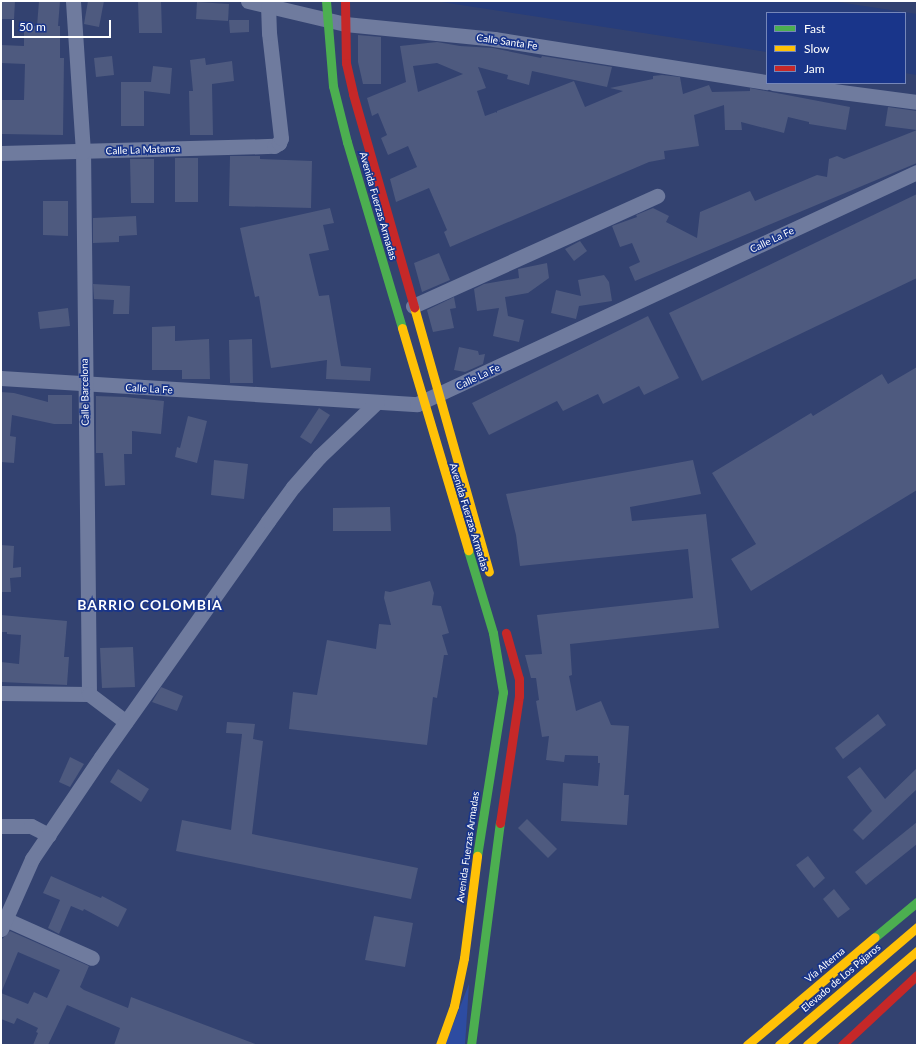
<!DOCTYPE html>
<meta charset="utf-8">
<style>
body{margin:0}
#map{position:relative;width:918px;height:1046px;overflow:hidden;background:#334270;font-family:Lato,sans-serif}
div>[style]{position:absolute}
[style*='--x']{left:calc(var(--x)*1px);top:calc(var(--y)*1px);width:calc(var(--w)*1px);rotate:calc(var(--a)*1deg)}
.green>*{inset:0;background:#2d4ca1}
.water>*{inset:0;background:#273d7b}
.building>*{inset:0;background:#4e5a7f}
.street>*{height:15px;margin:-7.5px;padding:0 7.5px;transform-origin:7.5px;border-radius:7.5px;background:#6f7b9e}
.fast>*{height:9px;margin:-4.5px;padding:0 4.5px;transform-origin:4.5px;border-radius:4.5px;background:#4caf50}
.slow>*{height:9px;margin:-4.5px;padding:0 4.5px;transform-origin:4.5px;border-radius:4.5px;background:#ffc107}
.jam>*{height:9px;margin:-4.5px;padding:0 4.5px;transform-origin:4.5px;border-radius:4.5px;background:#c62828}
span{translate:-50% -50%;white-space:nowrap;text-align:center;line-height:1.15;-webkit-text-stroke:3.5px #19358a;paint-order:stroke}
.street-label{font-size:10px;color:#fff}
.district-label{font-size:14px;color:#fff;font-weight:700;letter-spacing:1px}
.frame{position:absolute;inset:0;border:2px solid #fff;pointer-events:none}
.legend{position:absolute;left:766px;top:12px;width:140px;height:72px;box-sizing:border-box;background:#19358a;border:1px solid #7586b9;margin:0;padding:5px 7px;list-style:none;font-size:12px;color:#fff}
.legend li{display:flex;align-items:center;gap:8px;height:20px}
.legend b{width:20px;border:1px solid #7586b9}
.scale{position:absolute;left:12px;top:20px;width:99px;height:18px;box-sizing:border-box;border:2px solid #fff;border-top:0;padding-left:5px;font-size:12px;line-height:14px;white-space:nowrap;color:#fff;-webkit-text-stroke:3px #19358a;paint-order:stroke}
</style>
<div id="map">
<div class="green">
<i style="clip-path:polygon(469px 984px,465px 1045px,445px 1045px)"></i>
</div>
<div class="water">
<i style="clip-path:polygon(435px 1px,831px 1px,917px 14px,917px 75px,905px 73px,905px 13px,767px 13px,767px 52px)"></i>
</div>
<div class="building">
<i style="clip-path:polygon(1px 1px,15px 1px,14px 19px,1px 19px)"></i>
<i style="clip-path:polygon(39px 1px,60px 1px,58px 26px,60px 26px,60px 58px,64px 58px,63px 135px,2px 134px,1px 100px,24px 100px,25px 64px,1px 63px,1px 45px,24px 46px,24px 26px,37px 26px)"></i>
<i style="clip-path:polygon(88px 1px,104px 1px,99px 27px,84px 24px)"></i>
<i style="clip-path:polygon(138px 1px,161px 1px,162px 33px,139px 33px)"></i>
<i style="clip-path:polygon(197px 2px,229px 4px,228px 21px,196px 19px)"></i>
<i style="clip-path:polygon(229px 20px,249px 20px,249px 32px,230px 33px)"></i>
<i style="clip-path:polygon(358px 35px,381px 37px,381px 84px,363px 84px,358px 62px)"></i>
<i style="clip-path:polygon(evenodd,437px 42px,460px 46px,493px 48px,541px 58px,542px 56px,612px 67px,607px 87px,532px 71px,529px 85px,507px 79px,508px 75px,478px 67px,486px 88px,477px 91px,485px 116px,496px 112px,497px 113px,497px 111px,574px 81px,585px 107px,623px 91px,610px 88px,653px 79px,653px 76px,662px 75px,680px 77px,683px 94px,709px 85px,712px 92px,750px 91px,750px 88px,850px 107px,846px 130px,809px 124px,809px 122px,788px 117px,784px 133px,741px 122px,742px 130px,725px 130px,724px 105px,694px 115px,699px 146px,664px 151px,665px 159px,649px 162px,450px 247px,444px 232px,447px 230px,429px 188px,396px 202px,390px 179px,417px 167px,408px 146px,388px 155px,381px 138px,387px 135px,378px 113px,372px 116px,367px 98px,406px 82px,400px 46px,437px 42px,437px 63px,463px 74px,418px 92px,413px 66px,437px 63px)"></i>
<i style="clip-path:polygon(112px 56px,114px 75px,96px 77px,94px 58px)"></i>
<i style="clip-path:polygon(205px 58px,206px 65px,232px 61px,234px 81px,212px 84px,213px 135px,190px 135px,189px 91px,193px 91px,190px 60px)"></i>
<i style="clip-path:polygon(153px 66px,172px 68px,170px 94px,144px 91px,144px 126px,121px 126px,121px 82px,151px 82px)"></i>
<i style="clip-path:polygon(888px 107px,917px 111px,917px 130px,885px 126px)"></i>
<i style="clip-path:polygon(917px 130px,917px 163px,635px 281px,629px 267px,640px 262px,632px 243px,620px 247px,612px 226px,637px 217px,636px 215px,653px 208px,669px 216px,666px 222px,697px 238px,700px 212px,750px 191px,755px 201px,817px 175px,827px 177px,829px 159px,837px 156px,844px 159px)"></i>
<i style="clip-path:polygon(230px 156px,260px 156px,260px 159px,312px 161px,311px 208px,229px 206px)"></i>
<i style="clip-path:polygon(175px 158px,198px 158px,198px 202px,175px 202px)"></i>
<i style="clip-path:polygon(130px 159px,154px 159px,154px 203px,131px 203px)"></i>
<i style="clip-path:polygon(917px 194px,917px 278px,702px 381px,669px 313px)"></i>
<i style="clip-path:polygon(43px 201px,68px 201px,68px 236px,43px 235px)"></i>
<i style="clip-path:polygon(330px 208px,334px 223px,323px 225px,329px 250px,309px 254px,319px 296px,329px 295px,341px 366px,371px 368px,370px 381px,326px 379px,327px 360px,271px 368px,259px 296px,255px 297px,240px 228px)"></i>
<i style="clip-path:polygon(136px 216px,137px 235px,119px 236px,119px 242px,93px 243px,93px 218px)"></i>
<i style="clip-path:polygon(580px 241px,587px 251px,574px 261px,565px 249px)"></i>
<i style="clip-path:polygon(439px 253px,450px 280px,422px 292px,414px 263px)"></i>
<i style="clip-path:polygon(547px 263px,549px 278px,528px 293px,505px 297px,508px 316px,524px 320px,519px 342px,493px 336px,499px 308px,477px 311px,474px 289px,484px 284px,519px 278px,518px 269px)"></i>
<i style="clip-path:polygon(604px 275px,609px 282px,612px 301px,579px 306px,576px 319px,551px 313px,556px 290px,581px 296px,578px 280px)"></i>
<i style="clip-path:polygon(93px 284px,130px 286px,129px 314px,113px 314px,114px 300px,94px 299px)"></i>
<i style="clip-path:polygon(454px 297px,456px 308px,450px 309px,454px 328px,433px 332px,427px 310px)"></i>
<i style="clip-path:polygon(68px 308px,70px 326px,40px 329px,38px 312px)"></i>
<i style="clip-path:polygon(648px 316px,679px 378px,644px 395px,639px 386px,603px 404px,598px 394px,563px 411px,557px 401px,489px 435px,472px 403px)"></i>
<i style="clip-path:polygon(175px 326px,175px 341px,209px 339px,210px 379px,182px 379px,182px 370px,152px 370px,152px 327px)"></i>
<i style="clip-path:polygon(252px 339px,253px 383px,230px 383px,229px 340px)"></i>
<i style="clip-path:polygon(459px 347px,478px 351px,479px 355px,485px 354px,483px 364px,465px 372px,454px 370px)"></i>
<i style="clip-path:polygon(917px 367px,917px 490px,751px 591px,731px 559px,756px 544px,712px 473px,811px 413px,813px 416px,882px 374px,888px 384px)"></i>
<i style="clip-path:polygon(1px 392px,14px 393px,48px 402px,48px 395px,72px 395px,72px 424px,54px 424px,12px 415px,10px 436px,16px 437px,14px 463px,1px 462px)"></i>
<i style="clip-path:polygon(96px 396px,125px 397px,164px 401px,161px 434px,132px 431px,132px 454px,124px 454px,125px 485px,105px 486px,103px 453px,96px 453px)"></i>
<i style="clip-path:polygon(319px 408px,330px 415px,311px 444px,300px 437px)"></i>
<i style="clip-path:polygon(188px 416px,207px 421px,197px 463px,175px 457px,177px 447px,180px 448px)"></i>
<i style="clip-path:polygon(214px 460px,248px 464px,244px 499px,211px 495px)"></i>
<i style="clip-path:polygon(693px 460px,701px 494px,630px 507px,632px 521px,706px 514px,719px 628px,570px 644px,572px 675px,569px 676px,576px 711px,601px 701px,611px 725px,629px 726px,624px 795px,629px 795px,627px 825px,561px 821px,563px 783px,598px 786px,600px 763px,598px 763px,598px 756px,565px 755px,564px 762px,546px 760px,549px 736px,542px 737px,536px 701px,539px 700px,536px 678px,531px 678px,525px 655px,542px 654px,537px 615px,693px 598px,688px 549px,520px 566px,516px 535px,506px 494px)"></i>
<i style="clip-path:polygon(390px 507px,391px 531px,333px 531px,333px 508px)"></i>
<i style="clip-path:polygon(1px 545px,14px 546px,13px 568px,21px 567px,21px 577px,10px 578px,11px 592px,1px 592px)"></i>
<i style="clip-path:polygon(430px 581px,434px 593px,432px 605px,441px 606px,449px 633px,442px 635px,448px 655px,444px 655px,437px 698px,433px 697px,427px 745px,289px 729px,293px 692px,317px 695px,327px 640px,376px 649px,379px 624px,391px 625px,384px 598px,385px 591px,390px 592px)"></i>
<i style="clip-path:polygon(1px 615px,67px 621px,64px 657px,69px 657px,67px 685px,1px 682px,1px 662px,19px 664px,21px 635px,7px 634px,7px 632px,1px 632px)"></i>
<i style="clip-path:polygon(133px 647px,135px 687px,102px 688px,100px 648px)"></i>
<i style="clip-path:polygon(161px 687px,183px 696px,177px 711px,152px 702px)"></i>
<i style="clip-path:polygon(878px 714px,886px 725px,843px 759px,835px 748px)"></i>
<i style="clip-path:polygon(227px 722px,255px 724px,253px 739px,263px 741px,252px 834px,418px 868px,411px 899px,176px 851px,182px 820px,231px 830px,242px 734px,226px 733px)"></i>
<i style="clip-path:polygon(70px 757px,84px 764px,70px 787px,59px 782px)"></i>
<i style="clip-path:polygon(860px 767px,885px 799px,917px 768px,917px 789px,863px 840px,853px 830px,872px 811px,847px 777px)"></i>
<i style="clip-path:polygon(118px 769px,149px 789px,141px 802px,110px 782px)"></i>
<i style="clip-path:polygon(527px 819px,557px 849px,548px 858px,518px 828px)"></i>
<i style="clip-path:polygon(917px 822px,917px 844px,866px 885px,855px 872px)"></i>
<i style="clip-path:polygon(808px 856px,825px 878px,814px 888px,796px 865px)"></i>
<i style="clip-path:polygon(51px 876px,101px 898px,102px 896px,127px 909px,118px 927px,84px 909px,83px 911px,71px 906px,59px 934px,48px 928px,60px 900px,43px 893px)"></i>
<i style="clip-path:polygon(834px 889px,850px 909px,838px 918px,823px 899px)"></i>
<i style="clip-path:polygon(374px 916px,413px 923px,405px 967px,365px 960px)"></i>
<i style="clip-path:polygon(10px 931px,89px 966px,80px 987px,84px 990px,128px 1008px,131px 997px,258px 1045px,114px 1045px,120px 1028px,67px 1005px,48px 1045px,33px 1045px,38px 1033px,36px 1032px,38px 1028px,17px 1018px,14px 1024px,1px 1019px,1px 993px,28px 1004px,34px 992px,47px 998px,60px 970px,18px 952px,1px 993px,1px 940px)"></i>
</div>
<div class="street">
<i style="--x:248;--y:1;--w:100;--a:13.3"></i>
<i style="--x:345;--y:24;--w:150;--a:5.7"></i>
<i style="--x:494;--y:39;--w:276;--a:9"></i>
<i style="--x:773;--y:83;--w:145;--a:7.5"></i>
<i style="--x:1;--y:153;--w:273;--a:-1.5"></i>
<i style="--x:274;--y:146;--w:6;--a:-31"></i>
<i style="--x:279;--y:143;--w:5;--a:-68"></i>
<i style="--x:281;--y:138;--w:106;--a:-96.5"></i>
<i style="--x:269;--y:33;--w:27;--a:-92"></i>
<i style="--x:413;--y:306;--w:268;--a:-24.3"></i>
<i style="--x:1;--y:378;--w:417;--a:3.6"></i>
<i style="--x:417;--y:404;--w:551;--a:-24.89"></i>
<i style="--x:1;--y:693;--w:88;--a:0.7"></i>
<i style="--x:89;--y:694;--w:542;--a:-90.63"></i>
<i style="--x:83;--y:152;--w:151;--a:-93.8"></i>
<i style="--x:89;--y:694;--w:46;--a:37.1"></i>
<i style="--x:1;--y:826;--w:30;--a:0"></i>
<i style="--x:31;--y:826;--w:20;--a:27"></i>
<i style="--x:5;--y:919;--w:95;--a:24.1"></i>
<i style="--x:1;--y:929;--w:77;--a:-66.1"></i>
<i style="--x:32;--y:859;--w:123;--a:-55.9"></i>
<i style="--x:101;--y:757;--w:289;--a:-54.7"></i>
<i style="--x:268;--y:521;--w:42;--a:-53.7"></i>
<i style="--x:293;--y:487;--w:40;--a:-49"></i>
<i style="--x:319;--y:457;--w:80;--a:-43.5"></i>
</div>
<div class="fast">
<i style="--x:326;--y:1;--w:85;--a:85.3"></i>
<i style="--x:333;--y:86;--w:58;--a:76"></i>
<i style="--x:347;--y:142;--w:194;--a:73.5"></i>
<i style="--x:468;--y:550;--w:87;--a:73.2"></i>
<i style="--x:493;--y:633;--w:60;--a:80.4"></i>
<i style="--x:503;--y:692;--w:166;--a:99"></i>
<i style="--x:875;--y:937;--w:55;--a:-39.8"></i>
<i style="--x:471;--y:1045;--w:224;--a:-82.6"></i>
</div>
<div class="slow">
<i style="--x:414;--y:307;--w:275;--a:74.2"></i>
<i style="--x:402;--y:328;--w:232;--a:73.4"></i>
<i style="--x:440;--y:1045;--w:41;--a:-70.3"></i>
<i style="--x:454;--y:1006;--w:49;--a:-78.2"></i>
<i style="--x:464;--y:958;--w:103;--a:-82.7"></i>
<i style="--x:747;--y:1045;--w:167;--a:-40.2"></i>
<i style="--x:779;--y:1045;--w:182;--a:-40.5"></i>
<i style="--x:807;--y:1045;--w:145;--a:-40.5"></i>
</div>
<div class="jam">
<i style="--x:345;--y:1;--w:62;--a:89.1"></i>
<i style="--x:346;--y:63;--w:32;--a:77"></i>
<i style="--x:353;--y:94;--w:222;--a:74"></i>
<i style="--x:500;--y:823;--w:128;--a:-81.5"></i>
<i style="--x:519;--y:696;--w:17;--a:-90"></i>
<i style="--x:519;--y:679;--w:48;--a:-105.8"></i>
<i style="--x:842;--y:1045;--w:103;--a:-43"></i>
</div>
<div class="street-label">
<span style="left:507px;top:42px;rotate:8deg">Calle Santa Fe</span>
<span style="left:143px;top:150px;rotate:-2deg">Calle La Matanza</span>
<span style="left:378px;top:206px;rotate:74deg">Avenida Fuerzas Armadas</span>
<span style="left:772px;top:240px;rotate:-25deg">Calle La Fe</span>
<span style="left:478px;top:377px;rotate:-25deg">Calle La Fe</span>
<span style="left:149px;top:389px;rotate:3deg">Calle La Fe</span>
<span style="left:85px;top:392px;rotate:-91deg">Calle Barcelona</span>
<span style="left:469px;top:517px;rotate:73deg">Avenida Fuerzas Armadas</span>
<span style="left:468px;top:847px;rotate:-82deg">Avenida Fuerzas Armadas</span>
<span style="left:825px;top:965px;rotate:-40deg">Vía Alterna</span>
<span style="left:841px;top:978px;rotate:-40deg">Elevado de Los Pájaros</span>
</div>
<div class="district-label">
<span style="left:150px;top:605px">BARRIO COLOMBIA</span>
</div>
<div class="frame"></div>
<ul class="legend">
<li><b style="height:5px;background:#4caf50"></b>Fast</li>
<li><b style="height:5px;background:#ffc107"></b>Slow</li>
<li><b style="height:5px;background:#c62828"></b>Jam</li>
</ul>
<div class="scale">50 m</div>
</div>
